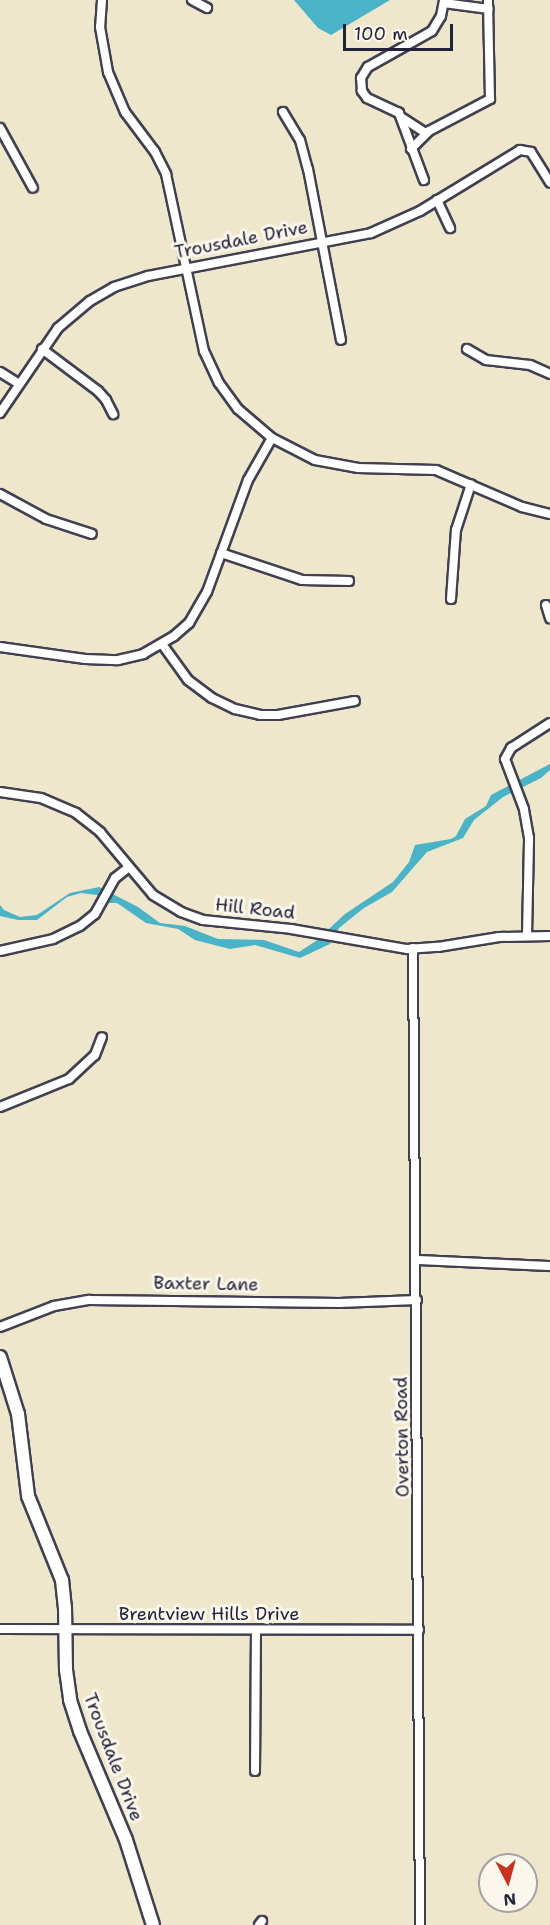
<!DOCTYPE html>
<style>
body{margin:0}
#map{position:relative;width:550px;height:1925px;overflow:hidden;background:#eee7cb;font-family:"Shantell Sans",sans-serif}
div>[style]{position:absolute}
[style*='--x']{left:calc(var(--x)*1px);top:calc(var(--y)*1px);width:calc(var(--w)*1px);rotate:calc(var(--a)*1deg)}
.water>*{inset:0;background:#49b3c7}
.roads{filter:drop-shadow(2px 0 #414051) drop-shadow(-2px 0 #414051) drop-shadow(0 2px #414051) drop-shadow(0 -2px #414051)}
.street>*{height:8px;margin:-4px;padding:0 4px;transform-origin:4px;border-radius:4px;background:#fff}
.secondary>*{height:12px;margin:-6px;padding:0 6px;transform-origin:6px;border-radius:6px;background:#fff}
span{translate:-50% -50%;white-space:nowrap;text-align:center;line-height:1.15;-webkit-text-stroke:6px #fbf7ec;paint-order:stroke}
.street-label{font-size:18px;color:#22223b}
.north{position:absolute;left:478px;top:1853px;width:60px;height:60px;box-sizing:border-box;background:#fbf7ec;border:2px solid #a4a2a5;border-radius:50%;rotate:174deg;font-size:16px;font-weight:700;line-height:24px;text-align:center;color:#22223b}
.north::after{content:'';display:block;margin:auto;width:21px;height:27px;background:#c8321e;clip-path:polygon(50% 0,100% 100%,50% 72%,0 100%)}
.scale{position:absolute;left:343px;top:24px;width:110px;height:27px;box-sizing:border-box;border:3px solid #22223b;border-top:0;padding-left:8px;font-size:18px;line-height:21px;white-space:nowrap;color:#22223b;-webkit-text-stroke:4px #fbf7ec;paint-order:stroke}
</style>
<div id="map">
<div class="water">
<i style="clip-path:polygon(294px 0,390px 0,331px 35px,318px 28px)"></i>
<i style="clip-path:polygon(550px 764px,550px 770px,541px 778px,503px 797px,474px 820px,463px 838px,427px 852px,392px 892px,364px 908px,339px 928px,330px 944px,300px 958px,255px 945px,230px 949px,195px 940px,178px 929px,146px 923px,117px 903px,105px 903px,97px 895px,81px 893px,67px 897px,37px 920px,18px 920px,0 916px,0 905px,4px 910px,20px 917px,37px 915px,70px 893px,99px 887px,138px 907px,160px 923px,185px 926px,218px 939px,264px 940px,299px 952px,316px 941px,345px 914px,393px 882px,409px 862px,415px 845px,451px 839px,456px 836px,465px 819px,486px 806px,491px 795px)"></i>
</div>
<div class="roads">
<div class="street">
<i style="--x:102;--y:0;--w:27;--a:94"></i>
<i style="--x:100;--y:27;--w:46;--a:79.9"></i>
<i style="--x:108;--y:72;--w:43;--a:67"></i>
<i style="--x:125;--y:112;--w:50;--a:53.1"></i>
<i style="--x:155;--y:152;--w:25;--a:63"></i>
<i style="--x:166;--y:174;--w:181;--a:77.9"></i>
<i style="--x:204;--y:351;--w:35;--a:65"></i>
<i style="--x:219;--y:383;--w:32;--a:54"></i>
<i style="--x:238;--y:409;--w:45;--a:40.5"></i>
<i style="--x:272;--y:438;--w:48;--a:27.1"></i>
<i style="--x:315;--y:460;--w:44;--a:10.5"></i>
<i style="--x:358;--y:468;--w:78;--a:1.5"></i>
<i style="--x:436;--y:470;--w:94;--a:23.3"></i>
<i style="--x:522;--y:507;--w:29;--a:14"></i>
<i style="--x:192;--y:0;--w:17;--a:28"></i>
<i style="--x:444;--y:3;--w:45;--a:7.6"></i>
<i style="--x:283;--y:112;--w:33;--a:59"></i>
<i style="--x:300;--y:140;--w:30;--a:75"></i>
<i style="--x:308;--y:169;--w:174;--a:79.1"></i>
<i style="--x:401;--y:117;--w:30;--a:33"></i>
<i style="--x:0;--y:128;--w:68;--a:61.2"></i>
<i style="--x:411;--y:149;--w:25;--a:-45"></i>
<i style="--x:429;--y:131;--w:69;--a:-27.7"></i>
<i style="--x:490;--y:99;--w:99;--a:-91.2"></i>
<i style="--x:424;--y:180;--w:72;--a:-110.5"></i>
<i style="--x:399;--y:113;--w:35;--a:-155"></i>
<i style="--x:367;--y:98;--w:9;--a:-126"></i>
<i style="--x:362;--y:91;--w:13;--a:-94"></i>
<i style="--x:361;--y:78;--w:13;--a:-58"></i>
<i style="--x:368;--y:67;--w:73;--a:-29.4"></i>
<i style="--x:432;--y:31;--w:17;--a:-59"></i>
<i style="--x:441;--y:16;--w:16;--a:-79"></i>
<i style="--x:437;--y:200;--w:31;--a:65"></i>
<i style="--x:42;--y:349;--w:70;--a:36.9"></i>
<i style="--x:98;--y:391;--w:12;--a:48"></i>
<i style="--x:106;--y:400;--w:16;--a:63"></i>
<i style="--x:467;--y:349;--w:22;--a:30"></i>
<i style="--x:486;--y:360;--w:44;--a:6.5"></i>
<i style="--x:530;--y:365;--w:22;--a:24"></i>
<i style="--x:0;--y:372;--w:22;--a:32"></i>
<i style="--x:0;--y:413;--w:103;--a:-55.7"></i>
<i style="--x:58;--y:328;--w:42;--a:-40.2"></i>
<i style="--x:90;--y:301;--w:28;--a:-30"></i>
<i style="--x:114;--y:287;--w:36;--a:-18"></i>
<i style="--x:148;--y:276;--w:227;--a:-10.9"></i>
<i style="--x:371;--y:233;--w:54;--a:-24.2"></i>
<i style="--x:420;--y:211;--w:117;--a:-31.4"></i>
<i style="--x:520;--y:150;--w:11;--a:10"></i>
<i style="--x:531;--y:152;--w:36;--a:58"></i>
<i style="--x:0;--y:494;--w:52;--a:28.5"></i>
<i style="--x:46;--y:519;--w:48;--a:18.1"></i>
<i style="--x:221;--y:553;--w:85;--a:18.4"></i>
<i style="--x:302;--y:580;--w:47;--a:1.2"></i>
<i style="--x:451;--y:599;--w:69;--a:-85.9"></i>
<i style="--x:456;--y:530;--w:48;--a:-71.9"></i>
<i style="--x:546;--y:605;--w:14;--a:73"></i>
<i style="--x:162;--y:644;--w:44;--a:54.2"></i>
<i style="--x:188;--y:680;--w:30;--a:37"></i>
<i style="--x:212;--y:698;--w:25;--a:26"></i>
<i style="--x:235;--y:709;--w:26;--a:13"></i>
<i style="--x:260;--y:715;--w:18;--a:0"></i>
<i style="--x:278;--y:715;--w:78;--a:-10.3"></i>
<i style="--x:0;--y:647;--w:86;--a:8"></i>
<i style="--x:85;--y:659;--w:33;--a:2"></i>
<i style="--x:118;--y:660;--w:26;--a:-13"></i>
<i style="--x:143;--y:654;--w:36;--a:-30"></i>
<i style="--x:174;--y:636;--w:20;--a:-41"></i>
<i style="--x:189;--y:623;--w:36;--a:-60"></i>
<i style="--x:207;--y:592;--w:119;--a:-69.9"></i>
<i style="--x:248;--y:480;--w:48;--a:-60.3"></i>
<i style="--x:0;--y:792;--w:41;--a:8.3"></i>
<i style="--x:41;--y:798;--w:38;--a:23"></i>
<i style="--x:76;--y:813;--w:31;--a:38"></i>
<i style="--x:100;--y:832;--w:82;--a:49.9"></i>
<i style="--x:153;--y:895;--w:33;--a:31"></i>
<i style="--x:181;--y:912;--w:23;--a:20"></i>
<i style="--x:203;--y:920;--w:88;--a:5.8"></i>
<i style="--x:291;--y:929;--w:118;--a:9.8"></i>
<i style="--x:407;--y:949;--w:31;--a:-4"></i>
<i style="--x:438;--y:947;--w:62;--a:-9.3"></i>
<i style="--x:499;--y:937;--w:51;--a:-1.1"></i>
<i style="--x:527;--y:936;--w:98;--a:-88.8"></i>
<i style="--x:529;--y:838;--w:29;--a:-100"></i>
<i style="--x:524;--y:809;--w:53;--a:-110.8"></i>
<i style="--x:505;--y:759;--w:13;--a:-61"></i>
<i style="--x:511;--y:748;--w:46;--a:-32.7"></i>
<i style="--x:413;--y:948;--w:977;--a:89.59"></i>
<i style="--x:0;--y:951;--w:54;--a:-12.8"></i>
<i style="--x:53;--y:939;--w:30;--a:-26"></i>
<i style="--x:80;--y:926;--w:19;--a:-39"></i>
<i style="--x:95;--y:914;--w:41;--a:-60.9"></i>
<i style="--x:115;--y:878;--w:16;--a:-38"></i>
<i style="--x:0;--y:1107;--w:74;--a:-22.1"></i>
<i style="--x:69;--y:1079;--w:35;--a:-43"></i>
<i style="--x:95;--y:1055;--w:19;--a:-69"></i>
<i style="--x:417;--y:1260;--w:133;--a:2.6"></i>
<i style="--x:0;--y:1327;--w:58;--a:-21.3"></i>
<i style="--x:54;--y:1306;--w:36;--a:-10"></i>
<i style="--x:89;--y:1300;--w:250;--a:0.7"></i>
<i style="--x:339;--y:1303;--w:78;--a:-2.2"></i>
<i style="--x:0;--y:1629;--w:419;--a:0.1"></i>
<i style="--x:255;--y:1771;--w:141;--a:-89.6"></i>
<i style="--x:259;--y:1925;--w:5;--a:-53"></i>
</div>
<div class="secondary">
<i style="--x:0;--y:1357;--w:60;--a:72.5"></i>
<i style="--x:18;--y:1414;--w:83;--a:83"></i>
<i style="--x:28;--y:1496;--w:91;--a:68"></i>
<i style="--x:62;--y:1580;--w:27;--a:84"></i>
<i style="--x:65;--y:1607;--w:63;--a:89.1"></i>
<i style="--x:66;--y:1670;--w:30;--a:82"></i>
<i style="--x:70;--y:1700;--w:33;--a:72"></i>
<i style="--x:80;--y:1731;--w:118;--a:67.1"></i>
<i style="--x:126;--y:1840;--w:89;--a:72.4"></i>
</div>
</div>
<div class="street-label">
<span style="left:241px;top:240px;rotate:-11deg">Trousdale Drive</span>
<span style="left:255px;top:909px;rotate:6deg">Hill Road</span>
<span style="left:206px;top:1284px;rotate:1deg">Baxter Lane</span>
<span style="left:402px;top:1437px;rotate:-91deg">Overton Road</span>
<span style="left:209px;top:1614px">Brentview Hills Drive</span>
<span style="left:113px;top:1757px;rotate:69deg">Trousdale Drive</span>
</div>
<div class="north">N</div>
<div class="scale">100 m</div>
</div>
